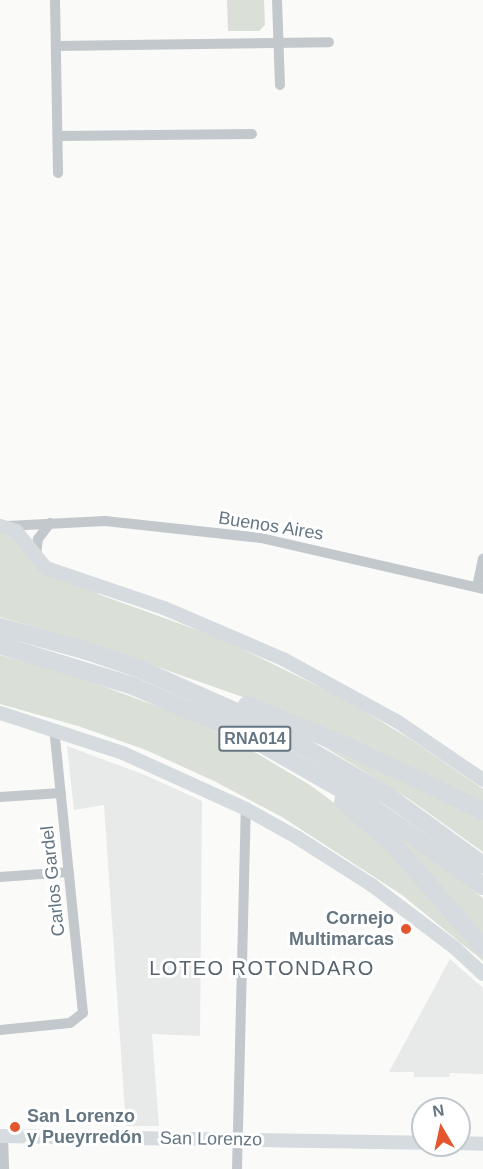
<!DOCTYPE html>
<meta charset="utf-8">
<style>
body{margin:0}
#map{position:relative;width:483px;height:1169px;overflow:hidden;background:#fafaf8;font-family:Helvetica,sans-serif}
div>[style]{position:absolute}
[style*='--x']{left:calc(var(--x)*1px);top:calc(var(--y)*1px);width:calc(var(--w)*1px);rotate:calc(var(--a)*1deg)}
.built>*{inset:0;background:#e8e9e9}
.green>*{inset:0;background:#dadfd7}
.street>*{height:10px;margin:-5px;padding:0 5px;transform-origin:5px;border-radius:5px;background:#c3c8cc}
.secondary>*{height:14px;margin:-7px;padding:0 7px;transform-origin:7px;border-radius:7px;background:#d6dbdf}
.highway>*{height:18px;margin:-9px;padding:0 9px;transform-origin:9px;border-radius:9px;background:#d6dbdf}
.dots>*{width:16px;height:16px;translate:-50% -50%;box-sizing:border-box;border:3px solid #fff;border-radius:50%}
span{translate:-50% -50%;white-space:nowrap;text-align:center;line-height:1.15;-webkit-text-stroke:6px #fff;paint-order:stroke}
.shield-label span{padding:2px 4px;background:#fff;border:2px solid;border-radius:4px;-webkit-text-stroke-width:0}
.shield-label{font-size:16px;color:#657683;font-weight:700}
.street-label{font-size:18px;color:#657683}
.poi-label{font-size:18px;color:#657683;font-weight:700}
.right{translate:-100% -50%;text-align:right}
.left{translate:0 -50%;text-align:left}
.neighbourhood-label{font-size:20px;color:#57646e;letter-spacing:1.5px}
.north{position:absolute;left:411px;top:1097px;width:60px;height:60px;box-sizing:border-box;background:#fff;border:2px solid #c1c8cd;border-radius:50%;rotate:351deg;font-size:16px;font-weight:700;line-height:24px;text-align:center;color:#657683}
.north::after{content:'';display:block;margin:auto;width:21px;height:27px;background:#e4572e;clip-path:polygon(50% 0,100% 100%,50% 72%,0 100%)}
</style>
<div id="map">
<div class="built">
<i style="clip-path:polygon(67px 746px,145px 775px,202px 801px,200px 1036px,152px 1034px,159px 1126px,126px 1126px,104px 805px,74px 810px)"></i>
<i style="clip-path:polygon(450px 959px,483px 988px,483px 1074px,450px 1073px,449px 1077px,414px 1077px,414px 1072px,389px 1072px)"></i>
</div>
<div class="green">
<i style="clip-path:polygon(227px 0,264px 0,265px 25px,259px 31px,228px 31px)"></i>
<i style="clip-path:polygon(0 533px,16px 538px,39px 568px,98px 590px,98px 594px,222px 639px,346px 700px,410px 739px,483px 789px,483px 805px,254px 701px,101px 647px,0 617px)"></i>
<i style="clip-path:polygon(0 655px,67px 673px,170px 711px,236px 741px,310px 785px,360px 822px,411px 873px,483px 956px,483px 961px,402px 895px,282px 817px,214px 781px,146px 750px,78px 726px,0 704px)"></i>
<i style="clip-path:polygon(318px 743px,483px 815px,483px 852px,409px 799px)"></i>
<i style="clip-path:polygon(383px 826px,437px 862px,483px 898px,483px 942px)"></i>
</div>
<div class="street">
<i style="--x:55;--y:0;--w:173;--a:89"></i>
<i style="--x:277;--y:0;--w:85;--a:88"></i>
<i style="--x:56;--y:46;--w:273;--a:-0.8"></i>
<i style="--x:58;--y:136;--w:194;--a:-0.6"></i>
<i style="--x:7;--y:526;--w:98;--a:-2.9"></i>
<i style="--x:105;--y:521;--w:157;--a:6.2"></i>
<i style="--x:261;--y:538;--w:228;--a:12.9"></i>
<i style="--x:36;--y:557;--w:18;--a:-84"></i>
<i style="--x:38;--y:539;--w:20;--a:-53"></i>
<i style="--x:477;--y:587;--w:29;--a:-78"></i>
<i style="--x:0;--y:797;--w:61;--a:-3.8"></i>
<i style="--x:0;--y:877;--w:69;--a:-4.1"></i>
<i style="--x:0;--y:1030;--w:70;--a:-5.7"></i>
<i style="--x:70;--y:1023;--w:16;--a:-38"></i>
<i style="--x:83;--y:1013;--w:285;--a:-95.8"></i>
<i style="--x:3;--y:1136;--w:33;--a:88"></i>
<i style="--x:237;--y:1169;--w:360;--a:-88.6"></i>
</div>
<div class="secondary">
<i style="--x:0;--y:526;--w:17;--a:17"></i>
<i style="--x:16;--y:531;--w:48;--a:51"></i>
<i style="--x:46;--y:568;--w:125;--a:18.7"></i>
<i style="--x:164;--y:608;--w:129;--a:23.2"></i>
<i style="--x:283;--y:659;--w:131;--a:28.7"></i>
<i style="--x:398;--y:722;--w:103;--a:34.3"></i>
<i style="--x:0;--y:713;--w:129;--a:18"></i>
<i style="--x:123;--y:753;--w:135;--a:24.5"></i>
<i style="--x:246;--y:809;--w:60;--a:29.1"></i>
<i style="--x:298;--y:838;--w:89;--a:32.6"></i>
<i style="--x:373;--y:886;--w:103;--a:37.1"></i>
<i style="--x:455;--y:948;--w:38;--a:43"></i>
<i style="--x:0;--y:1136;--w:423;--a:0.9"></i>
<i style="--x:459;--y:1143;--w:24;--a:2"></i>
</div>
<div class="highway">
<i style="--x:0;--y:627;--w:87;--a:15.3"></i>
<i style="--x:84;--y:650;--w:61;--a:19"></i>
<i style="--x:142;--y:670;--w:133;--a:23.9"></i>
<i style="--x:264;--y:724;--w:143;--a:30.1"></i>
<i style="--x:388;--y:796;--w:117;--a:36"></i>
<i style="--x:0;--y:645;--w:139;--a:17.1"></i>
<i style="--x:133;--y:686;--w:125;--a:23.5"></i>
<i style="--x:248;--y:736;--w:139;--a:29.7"></i>
<i style="--x:369;--y:805;--w:140;--a:35.4"></i>
<i style="--x:247;--y:705;--w:110;--a:22.4"></i>
<i style="--x:349;--y:747;--w:148;--a:25.5"></i>
<i style="--x:343;--y:801;--w:65;--a:40.6"></i>
<i style="--x:392;--y:843;--w:138;--a:48.8"></i>
</div>
<div class="dots">
<i style="left:406px;top:929px;background:#e4572e"></i>
<i style="left:15px;top:1127px;background:#e4572e"></i>
</div>
<div class="shield-label">
<span style="left:255px;top:739px">RNA014</span>
</div>
<div class="street-label">
<span style="left:271px;top:526px;rotate:9deg">Buenos Aires</span>
<span style="left:53px;top:881px;rotate:-96deg">Carlos Gardel</span>
<span style="left:211px;top:1139px;rotate:1deg">San Lorenzo</span>
</div>
<div class="poi-label">
<span class="right" style="left:394px;top:929px">Cornejo<br>Multimarcas</span>
<span class="left" style="left:27px;top:1127px">San Lorenzo<br>y Pueyrredón</span>
</div>
<div class="neighbourhood-label">
<span style="left:262px;top:968px">LOTEO ROTONDARO</span>
</div>
<div class="north">N</div>
</div>
